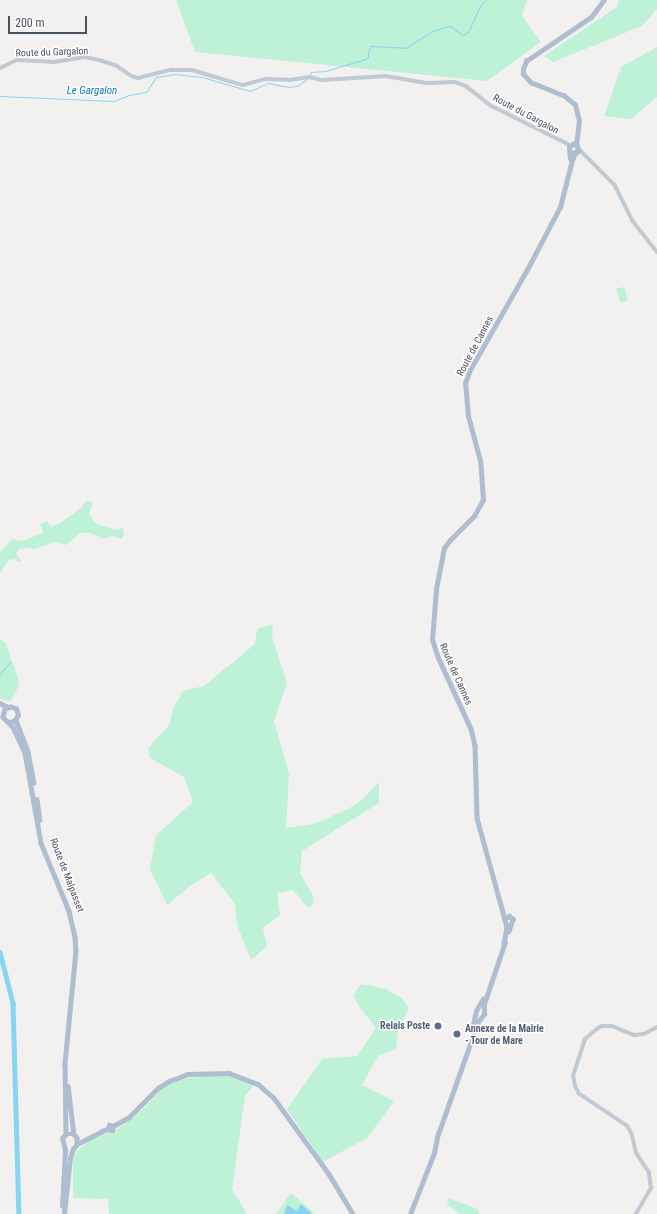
<!DOCTYPE html>
<style>
body{margin:0}
#map{position:relative;width:657px;height:1214px;overflow:hidden;background:#f3f1f0;font-family:"Roboto Condensed",sans-serif}
div>[style]{position:absolute}
[style*='--x']{left:calc(var(--x)*1px);top:calc(var(--y)*1px);width:calc(var(--w)*1px);rotate:calc(var(--a)*1deg)}
.green>*{inset:0;background:#bdf2d6}
.water>*{inset:0;background:#88d4f1}
.stream>*{height:1px;margin:-0.5px;padding:0 0.5px;transform-origin:0.5px;border-radius:0.5px;background:#88d4f1}
.river>*{height:4.5px;margin:-2.25px;padding:0 2.25px;transform-origin:2.25px;border-radius:2.25px;background:#88d4f1}
.minor>*{height:3.5px;margin:-1.75px;padding:0 1.75px;transform-origin:1.75px;border-radius:1.75px;background:#c1cad3}
.major>*{height:4.5px;margin:-2.25px;padding:0 2.25px;transform-origin:2.25px;border-radius:2.25px;background:#afbdd1}
.dots>*{width:11px;height:11px;translate:-50% -50%;box-sizing:border-box;border:2px solid #fff;border-radius:50%}
span{translate:-50% -50%;white-space:nowrap;text-align:center;line-height:1.15;-webkit-text-stroke:3px #fff;paint-order:stroke}
.street-label{font-size:10px;color:#47525f}
.service-label{font-size:10px;color:#4e5e75;font-weight:700}
.right{translate:-100% -50%;text-align:right}
.left{translate:0 -50%;text-align:left}
.water-label{font-size:11px;color:#057dae;font-style:italic}
.scale{position:absolute;left:8px;top:16px;width:79px;height:18px;box-sizing:border-box;border:2px solid #47525f;border-top:0;padding-left:5px;font-size:12px;line-height:14px;white-space:nowrap;color:#47525f;-webkit-text-stroke:3px #fff;paint-order:stroke}
</style>
<div id="map">
<div class="green">
<i style="clip-path:polygon(176px 0,527px 0,522px 16px,541px 42px,487px 81px,195px 52px)"></i>
<i style="clip-path:polygon(619px 0,657px 0,657px 9px,642px 26px,553px 62px,544px 56px,617px 7px)"></i>
<i style="clip-path:polygon(657px 47px,657px 97px,631px 119px,604px 116px,621px 67px)"></i>
<i style="clip-path:polygon(624px 287px,628px 300px,621px 303px,616px 289px)"></i>
<i style="clip-path:polygon(86px 501px,92px 502px,92px 506px,89px 514px,95px 523px,115px 530px,123px 528px,124px 534px,122px 539px,112px 536px,103px 539px,91px 533px,80px 533px,66px 545px,55px 542px,35px 549px,27px 548px,20px 549px,16px 553px,21px 561px,18px 562px,16px 559px,9px 560px,0 573px,0 552px,12px 539px,22px 541px,43px 533px,40px 524px,47px 521px,51px 527px,60px 523px,82px 507px)"></i>
<i style="clip-path:polygon(273px 624px,272px 637px,287px 683px,274px 721px,289px 774px,286px 828px,314px 824px,348px 809px,363px 799px,379px 782px,379px 803px,302px 851px,300px 873px,314px 898px,312px 906px,307px 907px,293px 890px,277px 893px,280px 915px,263px 928px,267px 946px,251px 960px,237px 925px,235px 904px,211px 873px,190px 886px,167px 905px,150px 869px,156px 835px,193px 802px,184px 777px,150px 758px,148px 748px,170px 724px,173px 708px,183px 691px,204px 686px,255px 644px,257px 629px)"></i>
<i style="clip-path:polygon(0 639px,6px 644px,19px 681px,18px 687px,11px 701px,0 699px)"></i>
<i style="clip-path:polygon(361px 984px,386px 989px,401px 998px,409px 1007px,398px 1031px,396px 1049px,378px 1056px,362px 1085px,394px 1101px,367px 1138px,323px 1162px,287px 1109px,322px 1059px,357px 1056px,376px 1028px,358px 1005px,354px 995px)"></i>
<i style="clip-path:polygon(229px 1075px,255px 1084px,245px 1096px,232px 1189px,247px 1214px,109px 1214px,108px 1199px,73px 1198px,73px 1160px,77px 1151px,89px 1141px,119px 1128px,142px 1110px,169px 1081px,207px 1076px)"></i>
<i style="clip-path:polygon(291px 1193px,315px 1214px,276px 1214px)"></i>
<i style="clip-path:polygon(448px 1198px,475px 1208px,479px 1211px,478px 1214px,460px 1214px,447px 1205px)"></i>
</div>
<div class="water">
<i style="clip-path:polygon(301px 1204px,312px 1214px,284px 1214px,287px 1205px,297px 1211px)"></i>
</div>
<div class="stream">
<i style="--x:309;--y:76;--w:4;--a:-63"></i>
<i style="--x:311;--y:72;--w:14;--a:-4"></i>
<i style="--x:325;--y:71;--w:42;--a:-16.7"></i>
<i style="--x:365;--y:59;--w:4;--a:-34"></i>
<i style="--x:368;--y:57;--w:6;--a:-90"></i>
<i style="--x:368;--y:51;--w:6;--a:-59"></i>
<i style="--x:371;--y:46;--w:35;--a:3"></i>
<i style="--x:406;--y:48;--w:31;--a:-33"></i>
<i style="--x:432;--y:31;--w:19;--a:-16"></i>
<i style="--x:450;--y:26;--w:16;--a:35"></i>
<i style="--x:463;--y:35;--w:6;--a:-31"></i>
<i style="--x:468;--y:32;--w:29;--a:-65"></i>
<i style="--x:480;--y:6;--w:8;--a:-45"></i>
<i style="--x:0;--y:96;--w:114;--a:2.5"></i>
<i style="--x:114;--y:101;--w:16;--a:-22"></i>
<i style="--x:129;--y:95;--w:17;--a:-10"></i>
<i style="--x:146;--y:92;--w:18;--a:-56"></i>
<i style="--x:156;--y:77;--w:18;--a:-9"></i>
<i style="--x:174;--y:74;--w:28;--a:6"></i>
<i style="--x:202;--y:77;--w:50;--a:16.3"></i>
<i style="--x:250;--y:91;--w:20;--a:-24"></i>
<i style="--x:268;--y:83;--w:21;--a:11"></i>
<i style="--x:289;--y:87;--w:8;--a:-7"></i>
<i style="--x:297;--y:86;--w:12;--a:-35"></i>
<i style="--x:0;--y:674;--w:16;--a:-50"></i>
</div>
<div class="river">
<i style="--x:0;--y:952;--w:53;--a:75.7"></i>
<i style="--x:13;--y:1003;--w:211;--a:88.4"></i>
</div>
<div class="minor">
<i style="--x:0;--y:68;--w:19;--a:-25"></i>
<i style="--x:17;--y:60;--w:37;--a:3"></i>
<i style="--x:54;--y:62;--w:30;--a:-9"></i>
<i style="--x:84;--y:57;--w:16;--a:11"></i>
<i style="--x:100;--y:60;--w:18;--a:19"></i>
<i style="--x:117;--y:66;--w:18;--a:34"></i>
<i style="--x:132;--y:76;--w:6;--a:18"></i>
<i style="--x:138;--y:78;--w:34;--a:-14"></i>
<i style="--x:171;--y:70;--w:21;--a:0"></i>
<i style="--x:192;--y:70;--w:53;--a:16.4"></i>
<i style="--x:243;--y:85;--w:24;--a:-15"></i>
<i style="--x:266;--y:79;--w:24;--a:2"></i>
<i style="--x:290;--y:80;--w:19;--a:-9"></i>
<i style="--x:309;--y:77;--w:13;--a:13"></i>
<i style="--x:322;--y:80;--w:64;--a:-3.6"></i>
<i style="--x:386;--y:76;--w:42;--a:9.7"></i>
<i style="--x:427;--y:83;--w:28;--a:-2"></i>
<i style="--x:455;--y:82;--w:12;--a:20"></i>
<i style="--x:466;--y:86;--w:33;--a:38"></i>
<i style="--x:492;--y:106;--w:87;--a:26.6"></i>
<i style="--x:578;--y:148;--w:52;--a:45"></i>
<i style="--x:615;--y:185;--w:40;--a:63.4"></i>
<i style="--x:633;--y:221;--w:39;--a:52"></i>
<i style="--x:636;--y:1214;--w:30;--a:-60"></i>
<i style="--x:651;--y:1188;--w:15;--a:-98"></i>
<i style="--x:649;--y:1173;--w:24;--a:-123"></i>
<i style="--x:636;--y:1153;--w:18;--a:-103"></i>
<i style="--x:632;--y:1135;--w:10;--a:-119"></i>
<i style="--x:627;--y:1126;--w:58;--a:-146.3"></i>
<i style="--x:579;--y:1094;--w:9;--a:-117"></i>
<i style="--x:575;--y:1086;--w:10;--a:-101"></i>
<i style="--x:573;--y:1076;--w:39;--a:-72"></i>
<i style="--x:585;--y:1039;--w:17;--a:-40"></i>
<i style="--x:598;--y:1028;--w:4;--a:-27"></i>
<i style="--x:602;--y:1026;--w:10;--a:0"></i>
<i style="--x:612;--y:1026;--w:24;--a:22"></i>
<i style="--x:634;--y:1035;--w:10;--a:-6"></i>
<i style="--x:644;--y:1034;--w:15;--a:-28"></i>
</div>
<div class="major">
<i style="--x:576;--y:145;--w:24;--a:-83"></i>
<i style="--x:579;--y:121;--w:16;--a:-104"></i>
<i style="--x:575;--y:105;--w:14;--a:-141"></i>
<i style="--x:564;--y:96;--w:35;--a:-158"></i>
<i style="--x:531;--y:83;--w:12;--a:-132"></i>
<i style="--x:523;--y:74;--w:5;--a:-90"></i>
<i style="--x:523;--y:69;--w:9;--a:-69"></i>
<i style="--x:526;--y:61;--w:78;--a:-34.1"></i>
<i style="--x:591;--y:17;--w:21;--a:-53"></i>
<i style="--x:572;--y:153;--w:5;--a:-11"></i>
<i style="--x:577;--y:152;--w:2;--a:-63"></i>
<i style="--x:578;--y:150;--w:4;--a:-104"></i>
<i style="--x:577;--y:146;--w:4;--a:-153"></i>
<i style="--x:570;--y:159;--w:12;--a:-95"></i>
<i style="--x:569;--y:147;--w:5;--a:-37"></i>
<i style="--x:0;--y:703;--w:9;--a:27"></i>
<i style="--x:16;--y:720;--w:34;--a:69"></i>
<i style="--x:28;--y:752;--w:31;--a:79"></i>
<i style="--x:9;--y:722;--w:5;--a:-11"></i>
<i style="--x:14;--y:721;--w:7;--a:-56"></i>
<i style="--x:18;--y:715;--w:6;--a:-108"></i>
<i style="--x:16;--y:709;--w:5;--a:-158"></i>
<i style="--x:11;--y:707;--w:6;--a:162"></i>
<i style="--x:5;--y:709;--w:8;--a:104"></i>
<i style="--x:3;--y:717;--w:14;--a:45"></i>
<i style="--x:13;--y:727;--w:29;--a:65"></i>
<i style="--x:25;--y:753;--w:91;--a:79.9"></i>
<i style="--x:41;--y:843;--w:74;--a:67.6"></i>
<i style="--x:69;--y:911;--w:28;--a:77"></i>
<i style="--x:75;--y:938;--w:13;--a:86"></i>
<i style="--x:76;--y:951;--w:114;--a:95.6"></i>
<i style="--x:65;--y:1064;--w:70;--a:89.2"></i>
<i style="--x:475;--y:745;--w:73;--a:88.4"></i>
<i style="--x:477;--y:818;--w:113;--a:74.6"></i>
<i style="--x:507;--y:927;--w:17;--a:100"></i>
<i style="--x:475;--y:748;--w:18;--a:-103"></i>
<i style="--x:471;--y:730;--w:79;--a:-114.6"></i>
<i style="--x:438;--y:658;--w:19;--a:-108"></i>
<i style="--x:432;--y:640;--w:51;--a:-85.5"></i>
<i style="--x:436;--y:589;--w:42;--a:-79"></i>
<i style="--x:444;--y:548;--w:10;--a:-53"></i>
<i style="--x:450;--y:540;--w:34;--a:-45"></i>
<i style="--x:474;--y:516;--w:18;--a:-61"></i>
<i style="--x:483;--y:500;--w:39;--a:-94"></i>
<i style="--x:480;--y:461;--w:47;--a:-104.9"></i>
<i style="--x:468;--y:416;--w:33;--a:-95"></i>
<i style="--x:465;--y:383;--w:14;--a:-69"></i>
<i style="--x:470;--y:370;--w:120;--a:-60.4"></i>
<i style="--x:529;--y:266;--w:67;--a:-62.3"></i>
<i style="--x:560;--y:207;--w:49;--a:-75.7"></i>
<i style="--x:572;--y:160;--w:8;--a:-67"></i>
<i style="--x:37;--y:799;--w:21;--a:82"></i>
<i style="--x:504;--y:919;--w:6;--a:-31"></i>
<i style="--x:509;--y:916;--w:5;--a:37"></i>
<i style="--x:513;--y:919;--w:13;--a:108"></i>
<i style="--x:473;--y:1025;--w:14;--a:-78"></i>
<i style="--x:476;--y:1011;--w:14;--a:-60"></i>
<i style="--x:68;--y:1086;--w:48;--a:82.9"></i>
<i style="--x:108;--y:1129;--w:4;--a:-76"></i>
<i style="--x:109;--y:1125;--w:4;--a:14"></i>
<i style="--x:113;--y:1126;--w:18;--a:-29"></i>
<i style="--x:129;--y:1117;--w:41;--a:-45"></i>
<i style="--x:158;--y:1088;--w:13;--a:-32"></i>
<i style="--x:169;--y:1081;--w:20;--a:-20"></i>
<i style="--x:188;--y:1074;--w:41;--a:-1.4"></i>
<i style="--x:229;--y:1073;--w:31;--a:21"></i>
<i style="--x:258;--y:1084;--w:21;--a:41"></i>
<i style="--x:274;--y:1098;--w:94;--a:54.1"></i>
<i style="--x:329;--y:1174;--w:47;--a:59"></i>
<i style="--x:62;--y:1206;--w:56;--a:-86.9"></i>
<i style="--x:65;--y:1150;--w:12;--a:-104"></i>
<i style="--x:62;--y:1138;--w:6;--a:-45"></i>
<i style="--x:66;--y:1134;--w:8;--a:0"></i>
<i style="--x:74;--y:1134;--w:5;--a:53"></i>
<i style="--x:77;--y:1138;--w:6;--a:90"></i>
<i style="--x:64;--y:1214;--w:56;--a:-83.9"></i>
<i style="--x:70;--y:1158;--w:9;--a:-72"></i>
<i style="--x:73;--y:1149;--w:6;--a:-51"></i>
<i style="--x:77;--y:1144;--w:28;--a:-27"></i>
<i style="--x:102;--y:1131;--w:6;--a:-18"></i>
<i style="--x:108;--y:1129;--w:4;--a:14"></i>
<i style="--x:112;--y:1130;--w:4;--a:-76"></i>
<i style="--x:410;--y:1214;--w:66;--a:-68.5"></i>
<i style="--x:434;--y:1153;--w:16;--a:-79"></i>
<i style="--x:437;--y:1137;--w:122;--a:-70.4"></i>
<i style="--x:478;--y:1022;--w:10;--a:-53"></i>
<i style="--x:484;--y:1014;--w:10;--a:-90"></i>
<i style="--x:484;--y:1004;--w:65;--a:-71.3"></i>
</div>
<div class="dots">
<i style="left:438px;top:1026px;background:#5c6f8a"></i>
<i style="left:457px;top:1034px;background:#5c6f8a"></i>
</div>
<div class="street-label">
<span style="left:52px;top:52px;rotate:-2deg">Route du Gargalon</span>
<span style="left:526px;top:114px;rotate:28deg">Route du Gargalon</span>
<span style="left:475px;top:346px;rotate:-62deg">Route de Cannes</span>
<span style="left:456px;top:674px;rotate:66deg">Route de Cannes</span>
<span style="left:67px;top:875px;rotate:69deg">Route de Malpasset</span>
</div>
<div class="service-label">
<span class="right" style="left:430px;top:1026px">Relais Poste</span>
<span class="left" style="left:465px;top:1034px">Annexe de la Mairie<br>- Tour de Mare</span>
</div>
<div class="water-label">
<span style="left:92px;top:91px">Le Gargalon</span>
</div>
<div class="scale">200 m</div>
</div>
